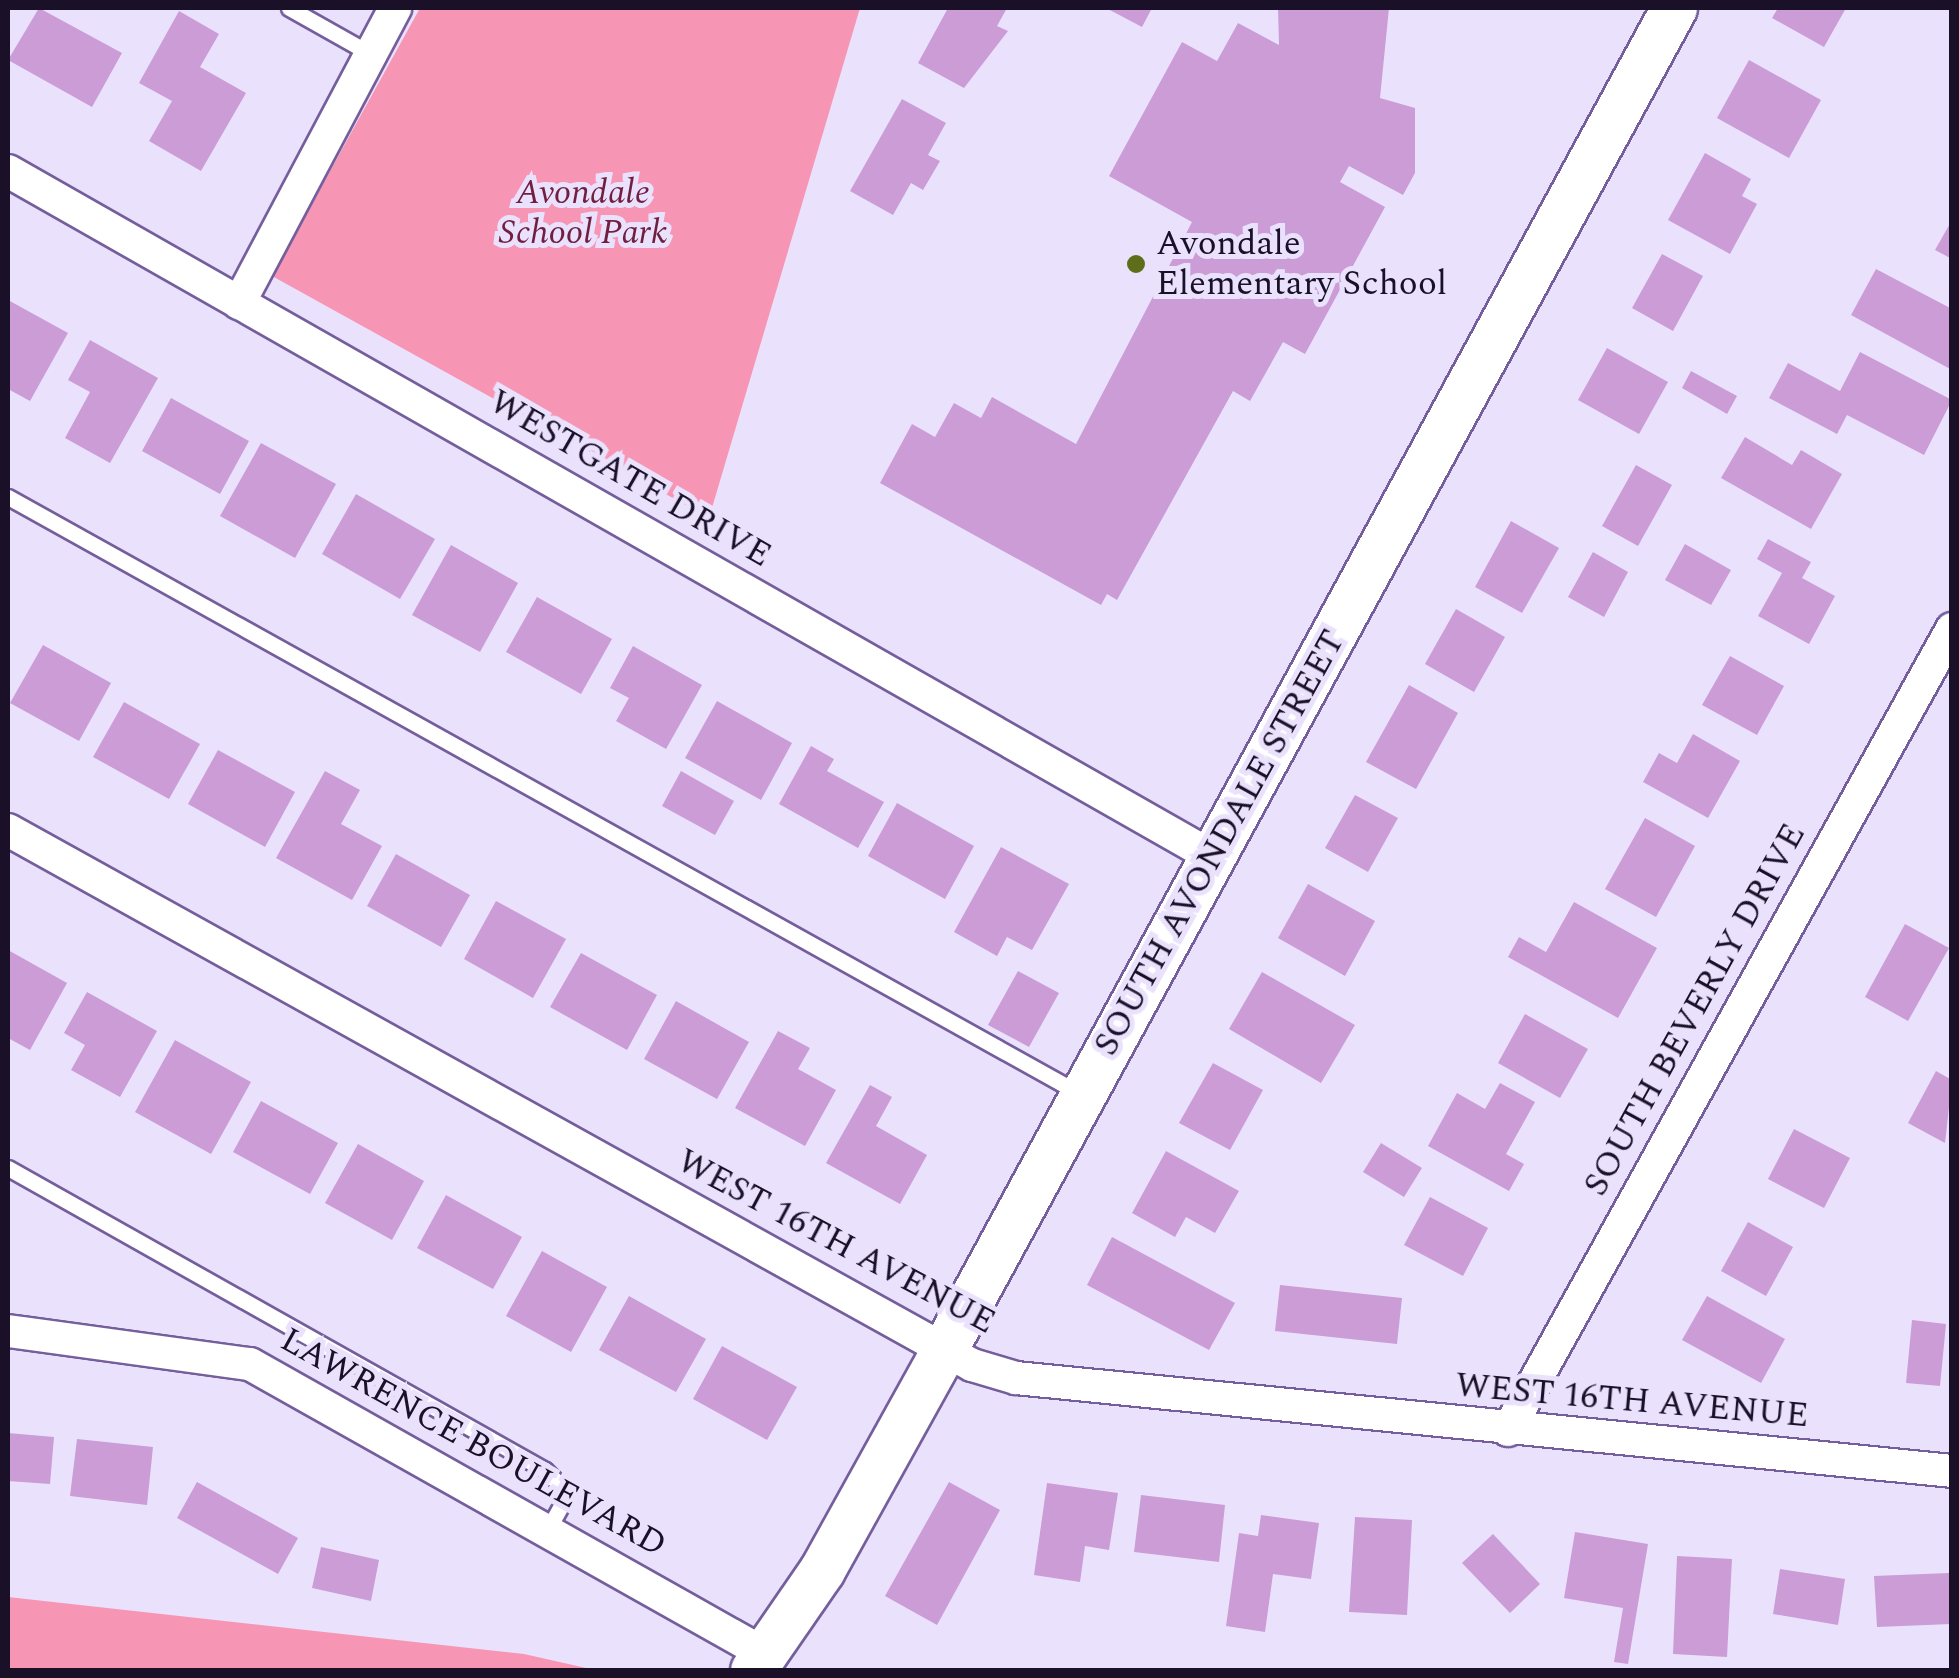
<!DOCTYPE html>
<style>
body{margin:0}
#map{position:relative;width:1959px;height:1678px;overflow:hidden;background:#eae2fd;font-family:Spectral,serif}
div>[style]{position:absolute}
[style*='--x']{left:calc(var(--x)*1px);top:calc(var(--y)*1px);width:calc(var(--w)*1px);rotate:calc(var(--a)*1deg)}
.green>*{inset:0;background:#f795b4}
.building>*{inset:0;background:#cb9cd6}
.roads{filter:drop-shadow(2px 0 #745e9b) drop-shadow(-2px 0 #745e9b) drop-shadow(0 2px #745e9b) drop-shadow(0 -2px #745e9b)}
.lane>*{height:15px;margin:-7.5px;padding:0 7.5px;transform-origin:7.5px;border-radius:7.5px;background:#fff}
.street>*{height:32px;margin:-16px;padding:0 16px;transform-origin:16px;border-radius:16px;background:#fff}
.secondary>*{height:45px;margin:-22.5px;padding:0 22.5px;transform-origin:22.5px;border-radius:22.5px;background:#fff}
.dots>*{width:28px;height:28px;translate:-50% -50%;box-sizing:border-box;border:5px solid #eae2fd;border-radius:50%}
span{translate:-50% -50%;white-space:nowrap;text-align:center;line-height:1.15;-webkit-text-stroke:10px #eae2fd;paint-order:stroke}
.park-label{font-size:35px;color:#711e40;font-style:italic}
.poi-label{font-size:35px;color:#1a1129}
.left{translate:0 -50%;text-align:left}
.street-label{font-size:35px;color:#1a1129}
.frame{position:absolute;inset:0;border:10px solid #1a1129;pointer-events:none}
</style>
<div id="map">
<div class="green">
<i style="clip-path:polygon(420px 8px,860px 8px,709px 518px,272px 276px)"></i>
<i style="clip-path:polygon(8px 1597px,524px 1654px,595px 1670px,8px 1670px)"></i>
</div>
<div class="building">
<i style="clip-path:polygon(39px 8px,122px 53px,92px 107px,8px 60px)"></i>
<i style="clip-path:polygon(948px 8px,1007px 8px,997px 26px,1008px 31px,964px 88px,918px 63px)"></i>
<i style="clip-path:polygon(1106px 8px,1152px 8px,1142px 27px)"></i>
<i style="clip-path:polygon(1278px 8px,1389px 8px,1380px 98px,1415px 108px,1415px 173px,1403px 195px,1349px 166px,1340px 182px,1385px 207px,1305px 354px,1283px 342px,1250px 401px,1233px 391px,1117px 600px,1107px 594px,1101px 605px,880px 483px,912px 424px,935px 437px,954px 403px,981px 418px,992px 397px,1076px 444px,1192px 222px,1109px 176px,1182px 42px,1217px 61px,1238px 23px,1279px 45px)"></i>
<i style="clip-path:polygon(1778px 8px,1846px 8px,1824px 47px,1772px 18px)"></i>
<i style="clip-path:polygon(179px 11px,219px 34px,200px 67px,246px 93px,201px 171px,149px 141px,172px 101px,139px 83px)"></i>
<i style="clip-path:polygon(1749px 60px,1821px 100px,1789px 158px,1717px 118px)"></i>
<i style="clip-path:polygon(902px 99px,946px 123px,928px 155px,940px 161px,923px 190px,911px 183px,893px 215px,850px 191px)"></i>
<i style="clip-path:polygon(1705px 153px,1751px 179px,1742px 196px,1757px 204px,1730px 254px,1668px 220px)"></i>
<i style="clip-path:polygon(1952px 220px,1952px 259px,1935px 250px)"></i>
<i style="clip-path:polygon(1662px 254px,1703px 276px,1673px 331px,1632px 308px)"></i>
<i style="clip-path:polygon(1876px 269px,1952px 309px,1952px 370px,1851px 315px)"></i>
<i style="clip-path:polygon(8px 300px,68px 333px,30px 401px,8px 389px)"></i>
<i style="clip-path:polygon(90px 340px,158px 378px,110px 463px,65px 438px,90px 392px,68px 380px)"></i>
<i style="clip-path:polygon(1607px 348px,1668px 382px,1639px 434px,1578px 400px)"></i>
<i style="clip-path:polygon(1860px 352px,1952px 400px,1924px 455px,1847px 415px,1837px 434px,1769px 398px,1788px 363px,1840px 391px)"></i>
<i style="clip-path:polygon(1691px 371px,1737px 396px,1727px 414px,1682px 388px)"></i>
<i style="clip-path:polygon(171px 398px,249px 441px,220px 494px,142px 451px)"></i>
<i style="clip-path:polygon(1745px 437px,1792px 465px,1801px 450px,1842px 474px,1811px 529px,1721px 478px)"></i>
<i style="clip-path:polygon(261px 443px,336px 484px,295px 558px,220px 516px)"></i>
<i style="clip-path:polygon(1636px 465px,1672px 485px,1638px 546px,1602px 526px)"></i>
<i style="clip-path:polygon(356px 494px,435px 539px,400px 599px,322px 554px)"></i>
<i style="clip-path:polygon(1511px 521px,1559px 548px,1522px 613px,1475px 587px)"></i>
<i style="clip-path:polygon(1768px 539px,1811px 562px,1802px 578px,1835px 596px,1809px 644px,1758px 616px,1782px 573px,1757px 559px)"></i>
<i style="clip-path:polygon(1685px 544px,1731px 570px,1711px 605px,1665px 580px)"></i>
<i style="clip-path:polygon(451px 545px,518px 583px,480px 652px,412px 615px)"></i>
<i style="clip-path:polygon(1593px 552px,1628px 572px,1604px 617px,1568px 597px)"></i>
<i style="clip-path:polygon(537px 597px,612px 639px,581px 694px,506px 652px)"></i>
<i style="clip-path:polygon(1456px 609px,1505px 637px,1474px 692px,1425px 664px)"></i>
<i style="clip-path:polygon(43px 645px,111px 683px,79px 741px,10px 703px)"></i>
<i style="clip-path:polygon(633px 646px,702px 685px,666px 749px,616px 721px,629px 698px,610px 688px)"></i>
<i style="clip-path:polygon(1730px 656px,1784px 686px,1757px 735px,1702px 705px)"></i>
<i style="clip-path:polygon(1409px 685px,1458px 713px,1416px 789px,1366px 762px)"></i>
<i style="clip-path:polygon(717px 701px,792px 743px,761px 800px,685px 758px)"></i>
<i style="clip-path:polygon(124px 702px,200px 744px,169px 799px,93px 757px)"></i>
<i style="clip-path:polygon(1693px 734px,1740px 761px,1708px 818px,1643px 782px,1659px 753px,1677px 763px)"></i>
<i style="clip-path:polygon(811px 746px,834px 759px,827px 771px,884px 802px,858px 848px,779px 804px)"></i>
<i style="clip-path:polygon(218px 750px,295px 792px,265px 847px,188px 804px)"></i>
<i style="clip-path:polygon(325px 771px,360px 790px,341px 824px,382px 846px,352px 900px,276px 858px)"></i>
<i style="clip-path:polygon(681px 771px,734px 801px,715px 835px,662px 806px)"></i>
<i style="clip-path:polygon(1355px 795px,1398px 818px,1368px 872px,1325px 848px)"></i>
<i style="clip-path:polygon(897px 803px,974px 846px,945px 899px,868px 856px)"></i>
<i style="clip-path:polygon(1645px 818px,1695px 846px,1656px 917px,1605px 889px)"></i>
<i style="clip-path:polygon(1001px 847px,1069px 884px,1032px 950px,1007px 937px,997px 956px,954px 932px)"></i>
<i style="clip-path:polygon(396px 854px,470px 895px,441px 947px,367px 906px)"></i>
<i style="clip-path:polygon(1308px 884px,1375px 921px,1345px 976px,1278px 938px)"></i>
<i style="clip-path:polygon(496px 901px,566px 939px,533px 998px,464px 959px)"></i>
<i style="clip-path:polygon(1574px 902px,1657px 948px,1618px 1018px,1508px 957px,1519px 937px,1546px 952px)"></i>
<i style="clip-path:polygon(1905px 924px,1949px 948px,1908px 1021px,1865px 997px)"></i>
<i style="clip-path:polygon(8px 950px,67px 983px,30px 1050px,8px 1038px)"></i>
<i style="clip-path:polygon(581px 953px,657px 995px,627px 1050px,550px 1007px)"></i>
<i style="clip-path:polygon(1018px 971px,1059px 993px,1029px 1047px,988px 1025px)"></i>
<i style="clip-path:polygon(1262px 972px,1355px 1025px,1321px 1083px,1229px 1029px)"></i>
<i style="clip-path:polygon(87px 992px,157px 1031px,120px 1097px,71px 1070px,85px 1045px,64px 1033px)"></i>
<i style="clip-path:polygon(676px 1001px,749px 1042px,717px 1099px,644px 1059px)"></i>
<i style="clip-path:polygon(1525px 1014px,1588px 1049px,1560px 1098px,1498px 1063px)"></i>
<i style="clip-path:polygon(778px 1031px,810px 1048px,798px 1069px,836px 1090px,805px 1146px,735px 1108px)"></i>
<i style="clip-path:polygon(175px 1040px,251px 1082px,211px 1154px,135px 1112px)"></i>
<i style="clip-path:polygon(1213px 1063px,1263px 1090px,1230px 1150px,1179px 1123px)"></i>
<i style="clip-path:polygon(1936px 1071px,1952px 1080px,1945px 1143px,1908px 1123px)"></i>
<i style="clip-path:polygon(1500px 1083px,1535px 1102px,1506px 1154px,1524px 1164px,1509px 1191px,1428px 1146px,1457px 1093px,1485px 1109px)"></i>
<i style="clip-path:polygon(870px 1085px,892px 1097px,876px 1126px,927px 1155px,900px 1204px,826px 1163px)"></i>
<i style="clip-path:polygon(261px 1101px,338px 1143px,310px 1194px,233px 1152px)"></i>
<i style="clip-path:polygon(1794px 1129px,1850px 1158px,1824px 1208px,1768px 1179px)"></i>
<i style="clip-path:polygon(1381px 1143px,1422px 1168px,1404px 1197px,1363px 1172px)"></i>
<i style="clip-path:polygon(358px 1144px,424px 1181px,392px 1240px,325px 1203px)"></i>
<i style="clip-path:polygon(1166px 1151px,1239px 1191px,1215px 1233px,1186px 1217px,1175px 1237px,1132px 1213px)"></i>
<i style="clip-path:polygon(446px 1195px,522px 1237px,493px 1289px,417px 1248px)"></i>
<i style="clip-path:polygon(1430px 1197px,1488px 1228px,1463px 1276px,1404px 1245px)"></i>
<i style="clip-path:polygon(1748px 1222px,1793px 1247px,1766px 1296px,1721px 1271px)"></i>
<i style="clip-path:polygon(1112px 1237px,1235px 1303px,1209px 1350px,1087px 1285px)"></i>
<i style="clip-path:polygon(542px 1251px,607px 1287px,571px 1352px,506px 1316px)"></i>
<i style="clip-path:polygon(1280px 1285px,1402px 1298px,1397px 1344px,1275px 1331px)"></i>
<i style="clip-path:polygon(629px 1296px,706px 1339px,676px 1392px,599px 1350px)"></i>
<i style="clip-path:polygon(1707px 1296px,1785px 1339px,1761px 1383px,1682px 1340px)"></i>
<i style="clip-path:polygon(1912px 1320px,1946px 1324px,1940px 1386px,1906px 1383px)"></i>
<i style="clip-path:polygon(722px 1346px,797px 1387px,767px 1440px,693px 1399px)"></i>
<i style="clip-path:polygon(8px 1433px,54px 1437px,50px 1484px,8px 1481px)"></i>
<i style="clip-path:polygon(77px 1439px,153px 1447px,147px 1505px,70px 1496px)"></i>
<i style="clip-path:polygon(197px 1482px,298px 1538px,278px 1574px,177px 1518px)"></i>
<i style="clip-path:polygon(949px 1482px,1000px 1510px,937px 1625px,885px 1596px)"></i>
<i style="clip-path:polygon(1047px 1483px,1118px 1493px,1109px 1550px,1085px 1546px,1080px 1582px,1034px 1575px)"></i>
<i style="clip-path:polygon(1141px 1495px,1225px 1505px,1219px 1562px,1134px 1552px)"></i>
<i style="clip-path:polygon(1261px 1515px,1319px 1523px,1311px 1579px,1273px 1574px,1265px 1632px,1226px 1626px,1239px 1533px,1258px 1536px)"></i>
<i style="clip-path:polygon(1355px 1517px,1412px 1520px,1407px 1615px,1349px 1612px)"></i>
<i style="clip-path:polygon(1575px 1532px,1648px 1544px,1628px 1664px,1614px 1662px,1623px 1608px,1564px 1598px)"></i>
<i style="clip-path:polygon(1493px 1534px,1540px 1584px,1510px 1613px,1462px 1563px)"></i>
<i style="clip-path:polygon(321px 1547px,379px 1560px,371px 1601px,312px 1588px)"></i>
<i style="clip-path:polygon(1677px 1556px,1732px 1559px,1727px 1657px,1673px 1654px)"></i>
<i style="clip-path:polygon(1780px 1569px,1845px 1579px,1838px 1625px,1773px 1614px)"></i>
<i style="clip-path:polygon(1949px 1573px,1951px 1624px,1877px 1627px,1874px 1576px)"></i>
</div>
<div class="roads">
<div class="lane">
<i style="--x:289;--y:8;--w:94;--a:29.3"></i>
<i style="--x:8;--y:497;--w:1226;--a:29.1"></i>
<i style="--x:8;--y:1168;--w:616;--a:29.35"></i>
<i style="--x:545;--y:1470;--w:21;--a:45"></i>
<i style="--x:560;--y:1485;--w:19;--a:84"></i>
<i style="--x:562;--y:1504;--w:29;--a:119"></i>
</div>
<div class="street">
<i style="--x:8;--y:171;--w:1387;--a:29.65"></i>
<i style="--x:239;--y:303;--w:334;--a:-62.1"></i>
<i style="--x:8;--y:830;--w:1103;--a:29.03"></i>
<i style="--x:972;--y:1365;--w:46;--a:16.5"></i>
<i style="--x:1016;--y:1378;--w:941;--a:5.67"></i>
<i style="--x:8;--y:1331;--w:244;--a:7.8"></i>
<i style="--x:250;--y:1364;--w:591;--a:29.38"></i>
<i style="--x:1508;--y:1430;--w:916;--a:-61"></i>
</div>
<div class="secondary">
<i style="--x:753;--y:1670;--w:121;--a:-55.4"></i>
<i style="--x:822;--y:1570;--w:252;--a:-61"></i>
<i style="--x:944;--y:1350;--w:1528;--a:-61.46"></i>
</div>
</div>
<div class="dots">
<i style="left:1136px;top:264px;background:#5d6d19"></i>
</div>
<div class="park-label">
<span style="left:583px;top:213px">Avondale<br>School Park</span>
</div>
<div class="poi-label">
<span class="left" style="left:1156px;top:264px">Avondale<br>Elementary School</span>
</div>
<div class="street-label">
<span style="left:630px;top:479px;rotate:30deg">WESTGATE DRIVE</span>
<span style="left:1220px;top:843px;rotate:-61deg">SOUTH AVONDALE STREET</span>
<span style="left:1695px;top:1010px;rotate:-61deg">SOUTH BEVERLY DRIVE</span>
<span style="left:836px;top:1242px;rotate:28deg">WEST 16TH AVENUE</span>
<span style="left:1632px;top:1401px;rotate:5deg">WEST 16TH AVENUE</span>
<span style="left:473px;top:1443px;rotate:29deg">LAWRENCE BOULEVARD</span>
</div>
<div class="frame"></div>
</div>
